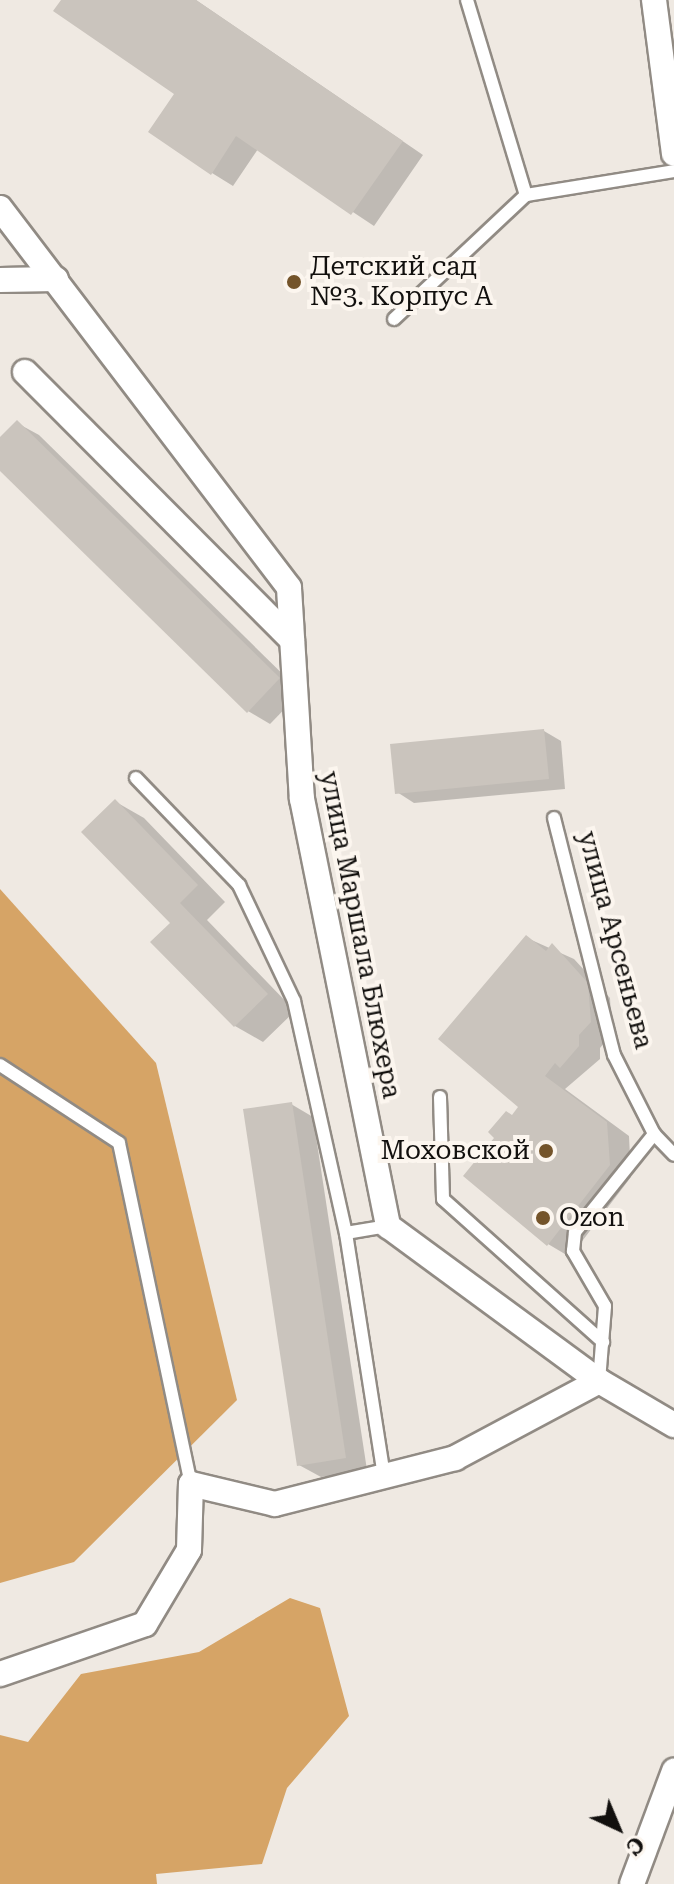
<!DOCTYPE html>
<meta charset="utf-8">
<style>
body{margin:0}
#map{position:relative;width:674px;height:1884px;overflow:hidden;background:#efe9e2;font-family:"Roboto Serif",serif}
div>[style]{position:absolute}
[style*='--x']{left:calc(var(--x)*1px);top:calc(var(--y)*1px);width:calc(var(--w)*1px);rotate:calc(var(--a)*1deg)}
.forest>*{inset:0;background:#d6a466}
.shadow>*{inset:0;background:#0003}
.building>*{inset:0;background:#cac4bd}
.roads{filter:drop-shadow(2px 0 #918b84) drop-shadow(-2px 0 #918b84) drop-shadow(0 2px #918b84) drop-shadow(0 -2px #918b84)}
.service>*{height:12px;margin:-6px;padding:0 6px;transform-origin:6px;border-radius:6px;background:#fff}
.minor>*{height:24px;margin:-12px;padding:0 12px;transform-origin:12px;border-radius:12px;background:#fff}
.dots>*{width:22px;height:22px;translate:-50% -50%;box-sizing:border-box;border:4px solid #fcf6ef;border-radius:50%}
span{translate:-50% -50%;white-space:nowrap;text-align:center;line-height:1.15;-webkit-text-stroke:8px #fcf6ef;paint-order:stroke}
.poi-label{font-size:26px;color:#12100e}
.left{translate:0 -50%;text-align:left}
.right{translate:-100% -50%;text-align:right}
.street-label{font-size:26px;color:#12100e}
.north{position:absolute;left:578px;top:1788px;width:80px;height:80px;-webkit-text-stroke:6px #fcf6ef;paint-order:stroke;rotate:136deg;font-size:22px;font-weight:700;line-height:32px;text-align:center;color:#12100e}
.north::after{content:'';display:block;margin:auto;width:28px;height:36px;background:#12100e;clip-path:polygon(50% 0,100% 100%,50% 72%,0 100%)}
</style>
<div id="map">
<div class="forest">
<i style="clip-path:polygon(0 889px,156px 1063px,237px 1400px,74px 1562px,0 1583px)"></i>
<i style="clip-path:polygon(290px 1598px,320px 1608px,349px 1716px,287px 1788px,262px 1864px,156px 1874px,157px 1884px,0 1884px,0 1735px,28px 1742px,81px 1674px,199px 1652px)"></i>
</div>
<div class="shadow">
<i style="clip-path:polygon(63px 0,196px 0,423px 155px,374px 226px,258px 149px,233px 186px,212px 173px,177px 93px)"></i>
<i style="clip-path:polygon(17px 423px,39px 435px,301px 692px,270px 724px,248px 711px,0 469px,0 440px)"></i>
<i style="clip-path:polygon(544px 731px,561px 741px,565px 789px,414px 803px,397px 792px)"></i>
<i style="clip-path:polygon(116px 802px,144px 818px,225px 902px,207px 920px,295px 1011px,263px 1042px,235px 1026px)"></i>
<i style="clip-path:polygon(527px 938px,574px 959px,610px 998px,612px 1034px,600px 1048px,600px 1059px,565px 1089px,629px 1136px,631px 1177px,570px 1257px,548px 1244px,513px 1117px,521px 1106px)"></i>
<i style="clip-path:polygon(291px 1104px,313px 1117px,367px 1470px,321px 1477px,299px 1465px)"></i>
</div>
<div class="building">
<i style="clip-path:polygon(61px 0,196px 0,403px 141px,351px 215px,236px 136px,211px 175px,148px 132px,174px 94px,53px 11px)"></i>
<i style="clip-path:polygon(17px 420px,280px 678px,247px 713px,0 471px,0 437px)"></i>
<i style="clip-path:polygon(544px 729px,549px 779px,395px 794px,390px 744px)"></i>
<i style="clip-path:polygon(115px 799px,198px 885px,180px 903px,268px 994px,234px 1027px,150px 942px,170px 923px,81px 832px)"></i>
<i style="clip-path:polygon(526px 935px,546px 951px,552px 943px,588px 983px,591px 1022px,579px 1035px,579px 1046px,560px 1068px,555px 1063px,545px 1076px,607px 1122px,610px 1165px,547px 1246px,463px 1176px,494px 1138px,488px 1132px,506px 1111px,512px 1115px,518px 1107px,438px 1039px)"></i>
<i style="clip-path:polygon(292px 1102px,346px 1458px,297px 1466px,243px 1109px)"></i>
</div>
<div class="roads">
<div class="service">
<i style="--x:467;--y:0;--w:204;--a:73.2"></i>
<i style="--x:526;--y:195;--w:150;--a:-9.2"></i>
<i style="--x:394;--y:319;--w:181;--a:-43.2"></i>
<i style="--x:136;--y:778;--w:149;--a:46.1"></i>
<i style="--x:239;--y:885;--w:128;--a:64.6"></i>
<i style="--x:294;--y:1001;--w:238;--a:77.4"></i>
<i style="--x:554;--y:818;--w:244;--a:75.8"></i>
<i style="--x:614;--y:1055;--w:89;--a:63.1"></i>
<i style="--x:654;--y:1134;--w:29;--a:46"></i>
<i style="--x:0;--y:1065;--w:142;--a:33.2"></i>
<i style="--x:119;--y:1143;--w:349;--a:78.1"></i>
<i style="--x:440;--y:1097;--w:102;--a:88.3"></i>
<i style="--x:443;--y:1199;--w:215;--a:41.8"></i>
<i style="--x:599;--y:1381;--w:75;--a:-85.4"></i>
<i style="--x:605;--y:1306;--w:64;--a:-120.2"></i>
<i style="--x:573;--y:1251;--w:19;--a:-84"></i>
<i style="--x:575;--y:1232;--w:126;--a:-51.1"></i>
<i style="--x:384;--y:1476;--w:246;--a:-98.9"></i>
<i style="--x:346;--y:1233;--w:43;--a:-9.5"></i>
</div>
<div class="minor">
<i style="--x:654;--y:0;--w:155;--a:82.6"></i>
<i style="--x:0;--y:208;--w:477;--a:52.7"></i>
<i style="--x:289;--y:588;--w:211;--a:86.5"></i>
<i style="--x:302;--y:799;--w:436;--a:78.6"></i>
<i style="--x:388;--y:1226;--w:262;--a:36.3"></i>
<i style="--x:599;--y:1381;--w:87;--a:30.4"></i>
<i style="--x:0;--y:280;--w:56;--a:-1"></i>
<i style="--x:25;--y:372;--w:378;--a:45.1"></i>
<i style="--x:0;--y:1674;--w:153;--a:-19"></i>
<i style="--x:145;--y:1624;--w:86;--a:-59.3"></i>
<i style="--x:189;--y:1550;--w:66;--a:-88.3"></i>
<i style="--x:191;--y:1484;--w:86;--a:13.4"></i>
<i style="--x:275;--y:1504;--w:186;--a:-14.3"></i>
<i style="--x:455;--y:1458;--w:163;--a:-28.1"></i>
<i style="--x:632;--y:1884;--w:121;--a:-69.6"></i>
</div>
</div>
<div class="dots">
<i style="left:294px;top:282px;background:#74542a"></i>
<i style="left:546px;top:1151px;background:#74542a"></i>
<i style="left:543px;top:1218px;background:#74542a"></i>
</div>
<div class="poi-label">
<span class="left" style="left:310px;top:282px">Детский сад<br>№3. Корпус А</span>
<span class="right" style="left:530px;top:1151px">Моховской</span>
<span class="left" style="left:559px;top:1218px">Ozon</span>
</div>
<div class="street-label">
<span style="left:360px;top:935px;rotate:79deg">улица Маршала Блюхера</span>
<span style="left:615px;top:940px;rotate:75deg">улица Арсеньева</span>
</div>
<div class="north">С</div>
</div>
